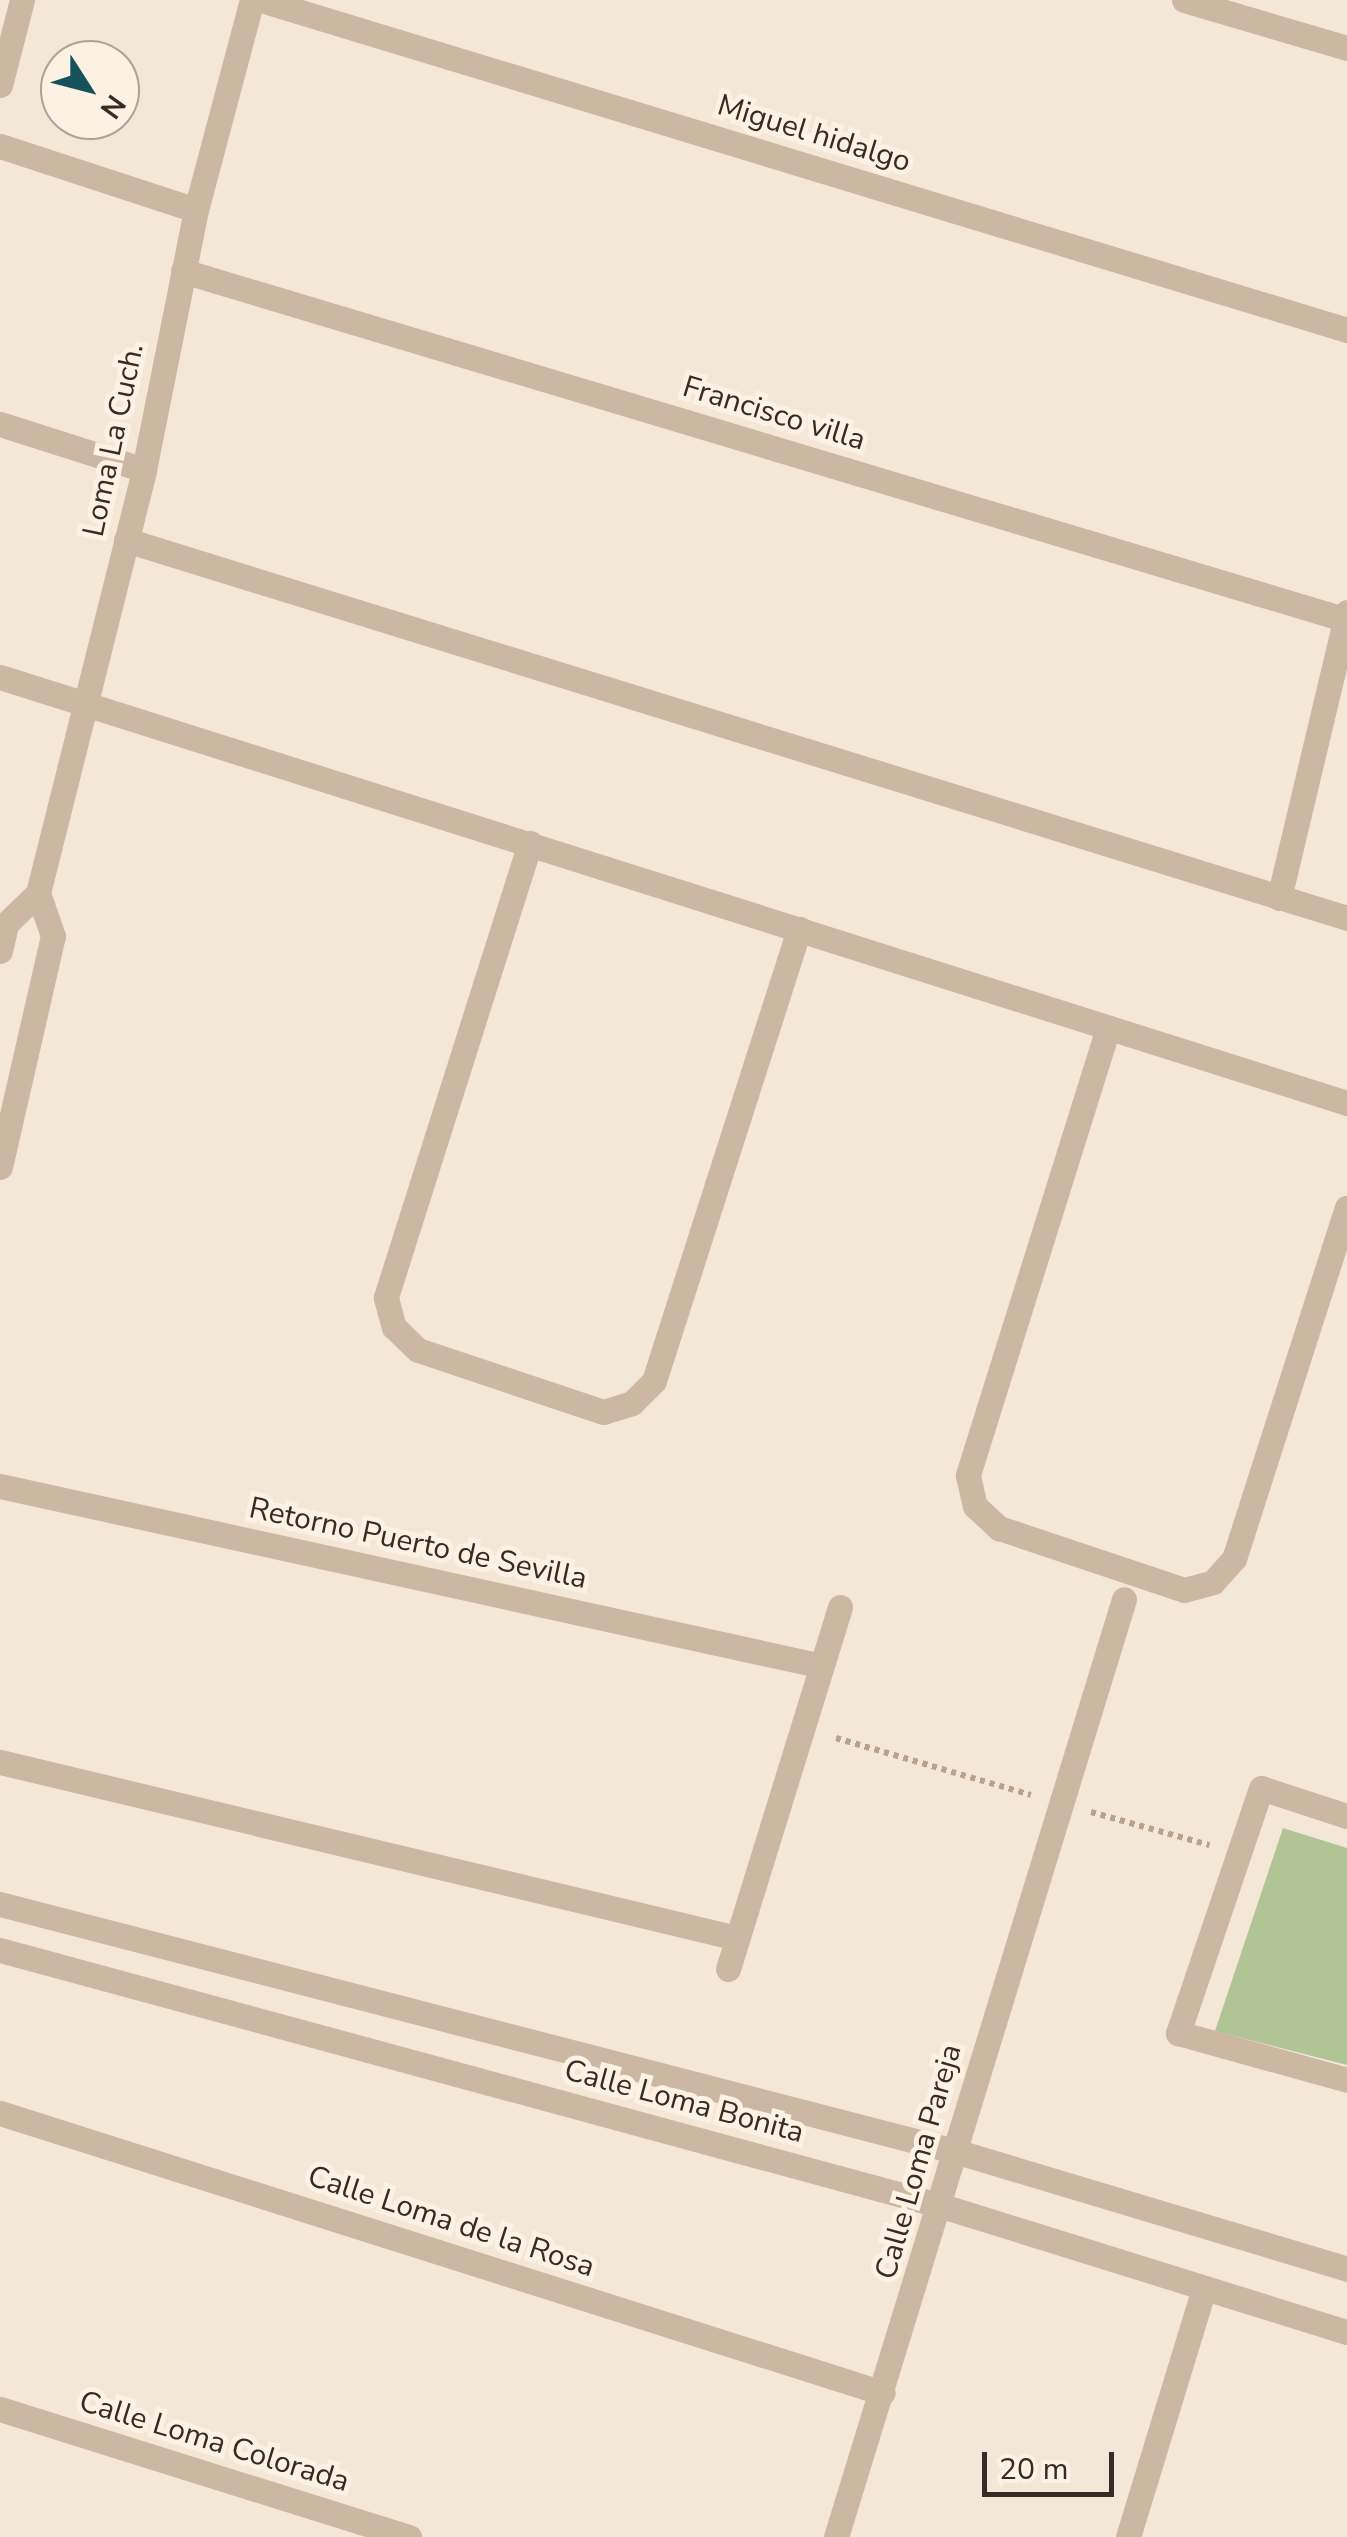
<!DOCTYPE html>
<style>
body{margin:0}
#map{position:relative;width:1347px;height:2537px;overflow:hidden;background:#f3e8d7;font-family:"Nunito Sans",sans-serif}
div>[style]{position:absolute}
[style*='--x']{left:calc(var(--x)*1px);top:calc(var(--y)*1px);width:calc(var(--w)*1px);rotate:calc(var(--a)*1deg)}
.green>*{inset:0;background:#b1c496}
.path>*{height:6px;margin-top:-3px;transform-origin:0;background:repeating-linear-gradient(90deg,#b8a28c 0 5px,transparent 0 10px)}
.street>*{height:25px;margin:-12.5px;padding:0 12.5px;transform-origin:12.5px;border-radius:12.5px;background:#ccb8a2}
span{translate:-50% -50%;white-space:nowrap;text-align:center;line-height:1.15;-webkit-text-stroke:10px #fbf2e4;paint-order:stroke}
.street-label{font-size:30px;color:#362c25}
.north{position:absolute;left:40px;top:40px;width:100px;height:100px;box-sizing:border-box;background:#fbf2e4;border:2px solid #aca398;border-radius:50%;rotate:126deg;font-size:28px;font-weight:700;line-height:40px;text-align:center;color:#362c25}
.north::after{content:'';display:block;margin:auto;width:35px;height:45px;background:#17525c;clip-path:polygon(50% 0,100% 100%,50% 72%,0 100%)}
.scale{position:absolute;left:982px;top:2452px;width:132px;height:45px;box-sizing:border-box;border:5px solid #362c25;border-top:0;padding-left:12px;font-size:30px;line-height:35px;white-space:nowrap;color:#362c25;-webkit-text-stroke:8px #fbf2e4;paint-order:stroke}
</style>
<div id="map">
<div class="green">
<i style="clip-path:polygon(1283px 1828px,1347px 1848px,1347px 2065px,1215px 2031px)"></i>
</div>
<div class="path">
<i style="--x:836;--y:1738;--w:203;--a:16.3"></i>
<i style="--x:1091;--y:1812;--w:123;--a:15.6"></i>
</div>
<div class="street">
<i style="--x:261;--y:0;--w:1135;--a:16.9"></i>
<i style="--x:1184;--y:0;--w:170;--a:16.4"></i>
<i style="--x:0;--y:85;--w:88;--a:-75.5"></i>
<i style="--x:0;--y:146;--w:206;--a:18.1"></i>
<i style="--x:183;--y:271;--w:1215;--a:16.69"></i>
<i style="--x:0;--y:424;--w:151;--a:17.7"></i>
<i style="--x:126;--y:540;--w:1278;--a:17.2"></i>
<i style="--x:0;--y:677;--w:1413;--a:17.55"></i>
<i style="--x:530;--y:843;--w:477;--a:107.6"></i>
<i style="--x:386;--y:1298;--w:30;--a:75"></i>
<i style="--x:394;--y:1327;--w:33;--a:44"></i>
<i style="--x:418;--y:1350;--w:195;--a:18.5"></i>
<i style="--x:603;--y:1412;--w:30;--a:-17"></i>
<i style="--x:632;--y:1403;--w:31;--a:-45"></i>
<i style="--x:654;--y:1381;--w:475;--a:-72.2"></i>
<i style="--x:1279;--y:898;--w:294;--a:-76.6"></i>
<i style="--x:0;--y:951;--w:28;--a:-77"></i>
<i style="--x:6;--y:924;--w:45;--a:-44.1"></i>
<i style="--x:38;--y:893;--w:436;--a:-75.9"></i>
<i style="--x:144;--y:470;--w:265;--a:-78.7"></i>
<i style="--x:196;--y:210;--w:217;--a:-75.1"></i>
<i style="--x:1108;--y:1028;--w:469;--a:107.4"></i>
<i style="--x:968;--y:1476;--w:31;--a:77"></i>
<i style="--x:975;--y:1506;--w:33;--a:43"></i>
<i style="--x:999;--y:1528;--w:195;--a:18.5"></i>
<i style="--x:1184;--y:1590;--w:30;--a:-15"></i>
<i style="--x:1213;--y:1582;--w:31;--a:-48"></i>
<i style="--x:1234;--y:1559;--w:369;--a:-72.2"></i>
<i style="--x:0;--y:1167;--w:237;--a:-77.1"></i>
<i style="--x:53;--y:936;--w:46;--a:-109.2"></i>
<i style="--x:0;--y:1486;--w:841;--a:12.35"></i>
<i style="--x:0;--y:1762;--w:758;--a:13.43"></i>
<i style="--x:1347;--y:1816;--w:90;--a:-162"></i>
<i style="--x:1261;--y:1788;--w:259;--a:108.7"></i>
<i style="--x:1178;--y:2033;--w:175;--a:15.5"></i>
<i style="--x:0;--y:1904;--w:990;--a:14.51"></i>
<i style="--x:958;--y:2152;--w:406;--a:16.7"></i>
<i style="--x:0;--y:1950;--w:976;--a:15.2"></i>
<i style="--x:942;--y:2206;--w:424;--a:17.3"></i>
<i style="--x:728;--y:1969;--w:379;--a:-72.8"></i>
<i style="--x:0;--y:2113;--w:926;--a:17.59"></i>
<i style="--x:0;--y:2409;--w:429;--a:17.4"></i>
<i style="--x:836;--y:2537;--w:981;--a:-72.93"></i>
<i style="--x:1128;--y:2537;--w:260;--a:-73"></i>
</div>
<div class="street-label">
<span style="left:814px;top:134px;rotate:17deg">Miguel hidalgo</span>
<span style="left:774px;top:414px;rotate:17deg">Francisco villa</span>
<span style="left:114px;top:440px;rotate:-78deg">Loma La Cuch.</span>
<span style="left:418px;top:1544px;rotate:12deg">Retorno Puerto de Sevilla</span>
<span style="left:684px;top:2102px;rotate:15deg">Calle Loma Bonita</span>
<span style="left:919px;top:2162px;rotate:-74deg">Calle Loma Pareja</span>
<span style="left:451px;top:2222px;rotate:18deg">Calle Loma de la Rosa</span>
<span style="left:214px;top:2442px;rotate:17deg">Calle Loma Colorada</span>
</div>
<div class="north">N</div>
<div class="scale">20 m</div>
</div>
